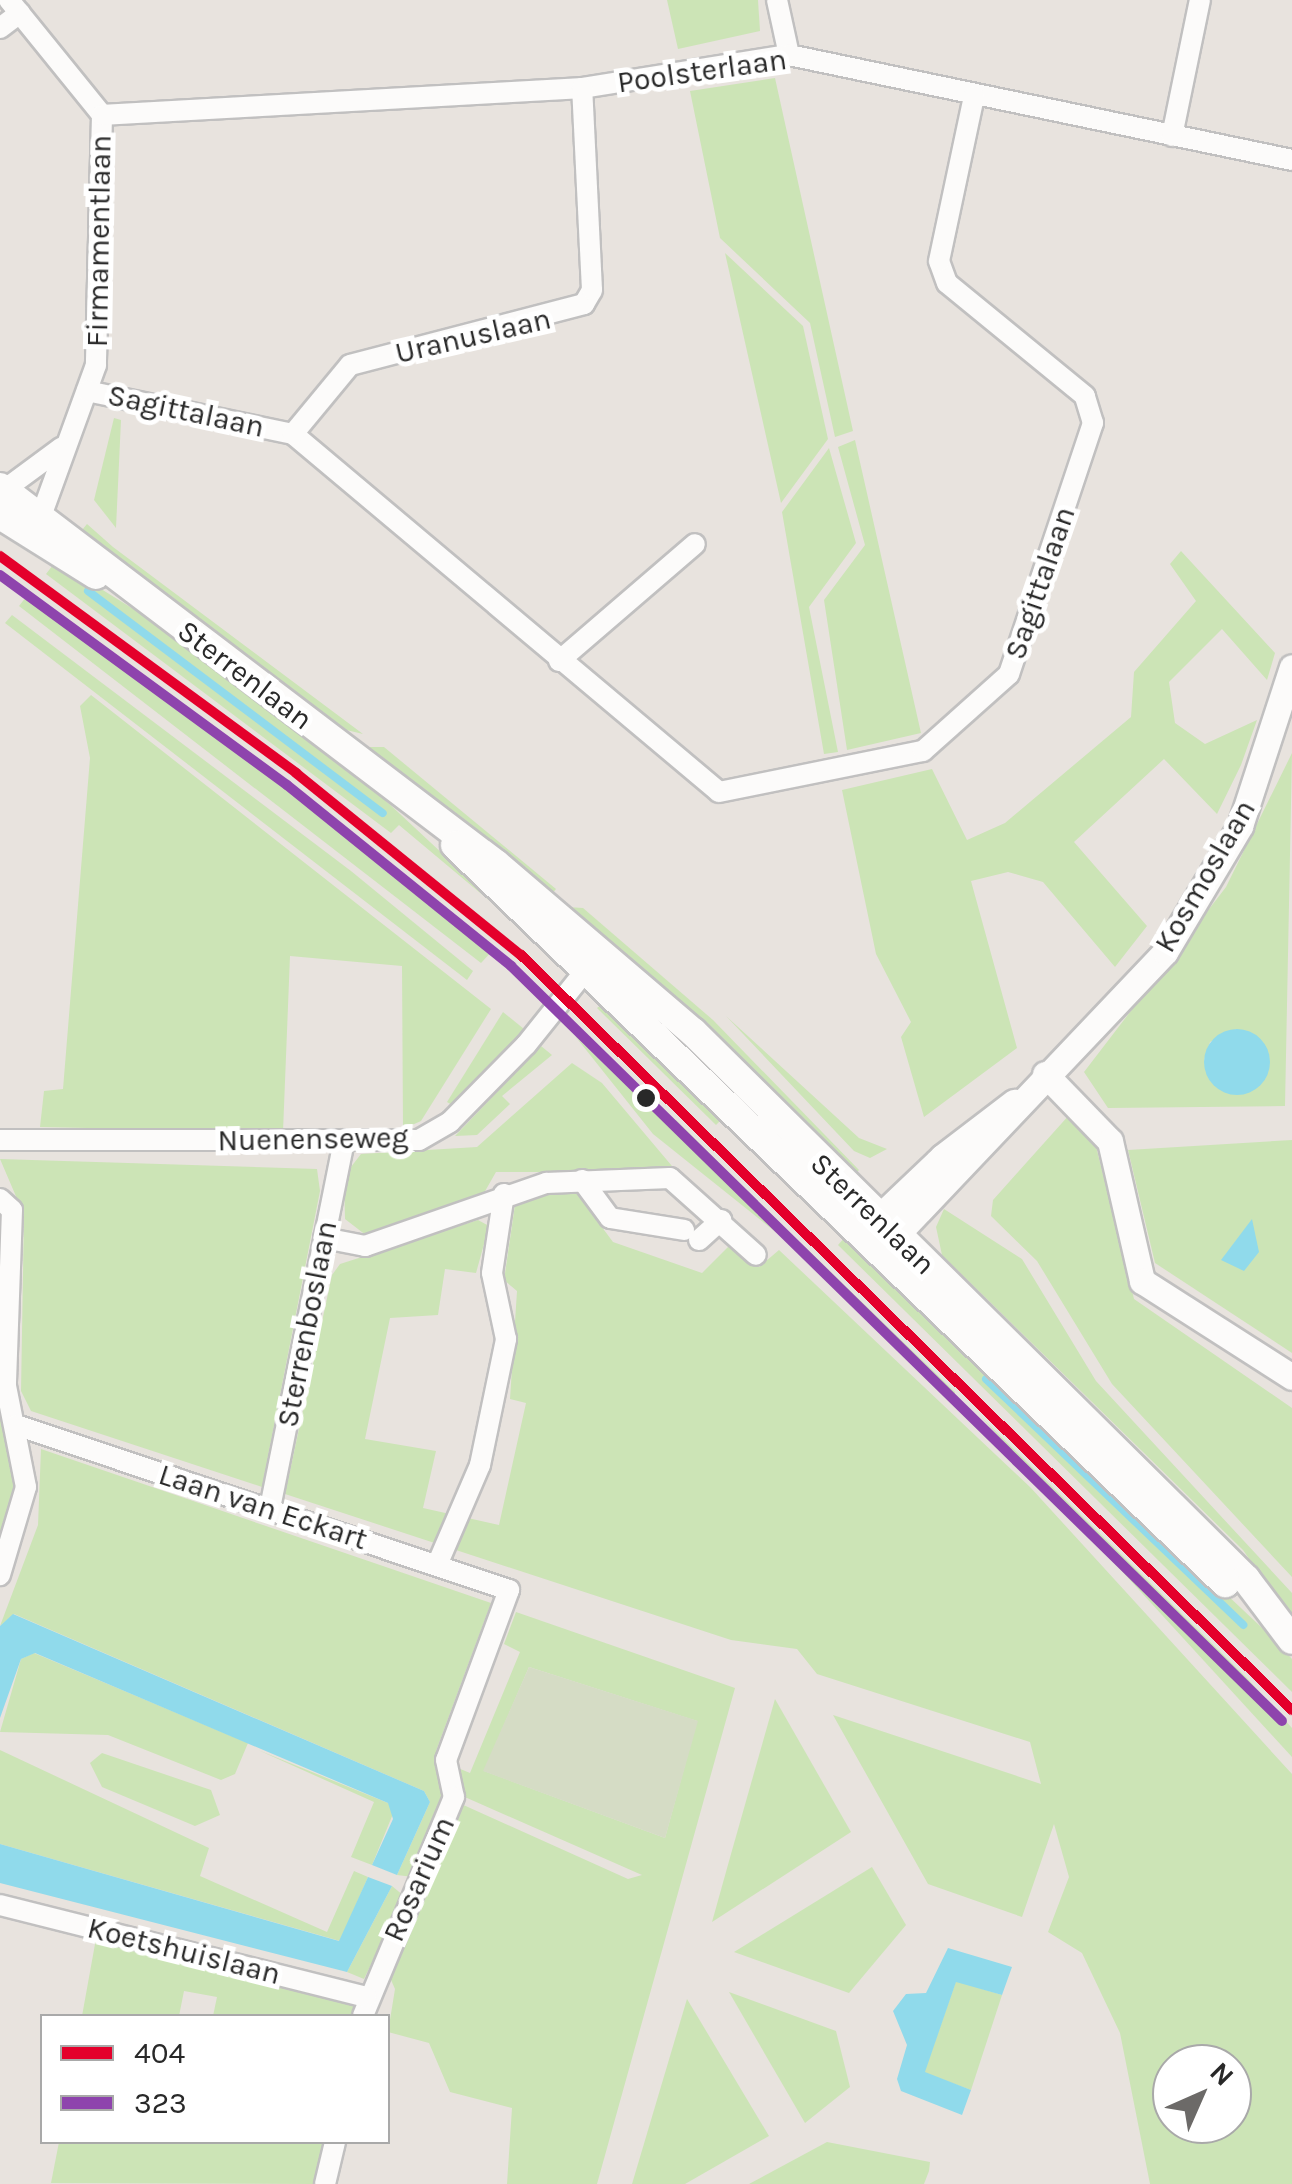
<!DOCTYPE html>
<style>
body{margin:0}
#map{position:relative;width:1292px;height:2184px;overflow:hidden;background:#e8e3de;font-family:Karla,sans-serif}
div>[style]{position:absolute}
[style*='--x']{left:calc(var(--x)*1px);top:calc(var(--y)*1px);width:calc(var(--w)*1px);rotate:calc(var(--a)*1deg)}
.green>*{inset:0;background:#cce4b6}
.cemetery>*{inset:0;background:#d5dcc5}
.water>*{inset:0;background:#90daeb}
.round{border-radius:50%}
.stream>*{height:8px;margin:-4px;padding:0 4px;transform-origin:4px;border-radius:4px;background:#90daeb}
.roads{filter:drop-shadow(2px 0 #c1c0c0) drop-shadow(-2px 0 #c1c0c0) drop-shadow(0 2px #c1c0c0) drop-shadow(0 -2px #c1c0c0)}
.minor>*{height:20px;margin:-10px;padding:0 10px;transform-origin:10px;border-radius:10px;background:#fcfbfa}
.tertiary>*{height:25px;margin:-12.5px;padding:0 12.5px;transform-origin:12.5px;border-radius:12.5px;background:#fcfbfa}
.secondary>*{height:28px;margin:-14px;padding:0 14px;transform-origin:14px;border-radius:14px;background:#fcfbfa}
.bus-1>*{height:10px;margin:-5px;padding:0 5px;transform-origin:5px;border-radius:5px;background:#e4002b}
.bus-2>*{height:10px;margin:-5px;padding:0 5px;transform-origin:5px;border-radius:5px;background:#8e44ad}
.dots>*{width:28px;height:28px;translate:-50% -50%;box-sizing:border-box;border:5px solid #fff;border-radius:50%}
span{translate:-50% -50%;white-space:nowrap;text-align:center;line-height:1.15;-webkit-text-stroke:10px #fff;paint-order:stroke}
.street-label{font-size:30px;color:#292929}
.legend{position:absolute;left:40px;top:2014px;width:350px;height:130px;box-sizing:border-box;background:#fff;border:2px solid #a9a9a9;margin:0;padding:12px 18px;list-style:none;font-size:30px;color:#292929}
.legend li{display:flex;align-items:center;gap:20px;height:50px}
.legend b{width:50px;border:2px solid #a9a9a9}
.north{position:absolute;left:1152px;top:2044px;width:100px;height:100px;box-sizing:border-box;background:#fff;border:2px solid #a9a9a9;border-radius:50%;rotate:45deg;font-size:28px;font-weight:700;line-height:40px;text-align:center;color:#292929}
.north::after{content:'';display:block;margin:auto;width:35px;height:45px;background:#6c6a68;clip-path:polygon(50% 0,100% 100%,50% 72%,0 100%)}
</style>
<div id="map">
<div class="green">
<i style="clip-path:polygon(667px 0,758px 0,760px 31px,678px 49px)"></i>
<i style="clip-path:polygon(775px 78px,853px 431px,835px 437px,810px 323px,720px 238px,690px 91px)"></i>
<i style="clip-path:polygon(725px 253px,803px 326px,828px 439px,781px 503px)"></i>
<i style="clip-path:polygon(114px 418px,121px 420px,116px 528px,94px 500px)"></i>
<i style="clip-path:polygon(855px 440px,921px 733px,847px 750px,824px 600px,865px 545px,838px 447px)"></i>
<i style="clip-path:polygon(829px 448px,856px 543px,809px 607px,838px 752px,824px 754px,782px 512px)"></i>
<i style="clip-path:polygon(87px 524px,113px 547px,363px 734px,338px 728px,78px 535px)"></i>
<i style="clip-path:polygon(1181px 551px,1275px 653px,1267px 680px,1222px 629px,1169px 682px,1175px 723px,1205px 744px,1257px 720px,1241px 765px,1217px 814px,1164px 759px,1074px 842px,1147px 926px,1115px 967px,1043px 882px,1008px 872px,971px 881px,1017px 1048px,924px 1117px,901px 1037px,911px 1022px,876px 954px,842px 790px,932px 769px,967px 840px,1005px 823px,1131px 717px,1134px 672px,1196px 601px,1170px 564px)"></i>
<i style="clip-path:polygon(56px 561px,172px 633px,354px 771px,522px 928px,399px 825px,391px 833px,46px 574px)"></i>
<i style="clip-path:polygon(30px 592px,286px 781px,494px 949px,481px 963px,19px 606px)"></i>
<i style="clip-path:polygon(12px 615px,351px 871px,473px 971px,467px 980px,5px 623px)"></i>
<i style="clip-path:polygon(91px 695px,491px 1009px,421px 1121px,403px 1129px,402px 966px,290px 956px,283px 1132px,40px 1127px,44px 1091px,63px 1089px,90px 758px,80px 706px)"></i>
<i style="clip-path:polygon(361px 747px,384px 747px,556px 889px,548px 899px)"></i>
<i style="clip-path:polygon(evenodd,1292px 753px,1285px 1106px,1108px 1108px,1084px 1072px,1226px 887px,1292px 753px,1236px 1029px,1269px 1068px,1242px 1094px,1204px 1060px,1210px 1042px,1236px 1029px)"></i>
<i style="clip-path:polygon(567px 907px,583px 908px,713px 1020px,859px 1170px,850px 1179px)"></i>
<i style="clip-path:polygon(602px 1004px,724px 1117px,716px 1125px,597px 1008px)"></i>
<i style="clip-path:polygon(503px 1012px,524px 1029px,452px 1105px,447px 1102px)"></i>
<i style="clip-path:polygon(726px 1016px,859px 1138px,887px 1149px,870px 1158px,854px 1151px)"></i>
<i style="clip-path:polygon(575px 1036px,668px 1126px,676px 1120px,785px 1228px,778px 1234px,653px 1134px)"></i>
<i style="clip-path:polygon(541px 1046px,552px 1055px,502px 1096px,510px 1104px,477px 1135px,455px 1136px)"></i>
<i style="clip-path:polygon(572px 1063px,602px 1083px,677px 1172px,496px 1172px,480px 1200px,367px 1236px,345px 1219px,344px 1176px,361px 1154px,477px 1147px)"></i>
<i style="clip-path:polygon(1070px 1114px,1094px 1138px,1134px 1299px,1292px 1408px,1292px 1577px,1112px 1384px,1037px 1261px,991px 1216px,993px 1200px)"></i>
<i style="clip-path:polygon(1292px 1140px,1292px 1353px,1155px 1263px,1128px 1150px)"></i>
<i style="clip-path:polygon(0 1159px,317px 1169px,320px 1191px,262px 1487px,31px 1411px,21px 1391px,24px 1215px)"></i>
<i style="clip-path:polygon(evenodd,575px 1191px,613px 1242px,702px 1273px,734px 1241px,759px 1267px,779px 1250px,1031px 1488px,1292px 1774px,1292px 2184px,1150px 2184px,1120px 2033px,1082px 1953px,1048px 1932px,1069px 1877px,1054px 1824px,1022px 1917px,928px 1884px,833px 1715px,1041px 1784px,1030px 1742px,817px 1674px,797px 1649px,731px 1640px,285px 1494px,332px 1275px,340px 1264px,478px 1220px,489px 1226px,476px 1273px,445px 1269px,438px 1315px,390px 1318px,365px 1439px,436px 1451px,423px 1508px,499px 1525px,526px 1403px,510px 1399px,517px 1291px,504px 1280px,516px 1198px,575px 1191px,1172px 2064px,1232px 2064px,1232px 2124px,1172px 2124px,1172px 2064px)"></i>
<i style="clip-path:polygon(944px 1209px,1022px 1259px,1096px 1381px,1292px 1593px,1292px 1620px,1243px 1550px,942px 1255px,936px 1227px)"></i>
<i style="clip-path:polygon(846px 1236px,1275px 1640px,1292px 1659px,1292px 1692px,838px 1245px)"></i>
<i style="clip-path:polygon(804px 1246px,955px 1392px,954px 1398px,804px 1258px)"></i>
<i style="clip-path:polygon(0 1398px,18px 1487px,0 1556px)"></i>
<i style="clip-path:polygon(979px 1415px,1247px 1678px,1292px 1728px,1292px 1757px)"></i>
<i style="clip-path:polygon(41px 1449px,491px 1603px,436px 1751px,443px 1800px,413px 1877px,397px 1875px,430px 1802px,424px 1791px,14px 1614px,0 1626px,38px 1525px)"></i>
<i style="clip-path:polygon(evenodd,516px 1612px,735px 1688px,597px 2184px,507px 2184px,512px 2108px,450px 2092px,429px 2043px,388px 2032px,395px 1989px,388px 1973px,459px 1803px,628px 1879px,642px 1875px,458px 1794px,453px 1766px,470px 1773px,520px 1652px,504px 1644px,516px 1612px,529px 1667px,697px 1721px,665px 1838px,484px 1771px,529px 1667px)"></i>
<i style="clip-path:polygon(34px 1653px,248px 1743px,235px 1774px,221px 1780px,108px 1735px,0 1732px,21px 1659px)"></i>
<i style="clip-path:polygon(775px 1699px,851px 1832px,712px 1922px,731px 1854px)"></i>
<i style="clip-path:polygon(0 1750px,209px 1848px,200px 1876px,327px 1932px,354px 1871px,368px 1877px,340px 1941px,0 1844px)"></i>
<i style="clip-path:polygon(258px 1750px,388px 1803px,395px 1809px,372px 1865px,351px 1857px,374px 1802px)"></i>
<i style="clip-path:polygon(102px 1753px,211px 1790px,220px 1815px,195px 1826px,102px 1787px,90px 1763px)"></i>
<i style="clip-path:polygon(872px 1867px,906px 1925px,849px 1993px,734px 1952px)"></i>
<i style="clip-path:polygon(392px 1886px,404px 1896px,364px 1979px,347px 1972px)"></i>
<i style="clip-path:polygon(97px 1933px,351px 2000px,356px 2016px,213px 2016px,217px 1997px,184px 1991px,179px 2016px,82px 2016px)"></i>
<i style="clip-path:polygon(956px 1981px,1002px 1995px,971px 2090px,924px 2073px)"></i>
<i style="clip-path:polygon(729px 1992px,836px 2031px,850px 2087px,805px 2123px)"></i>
<i style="clip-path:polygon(687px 1999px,769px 2136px,685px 2184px,632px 2184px)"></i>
<i style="clip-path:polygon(59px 2142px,326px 2142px,316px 2184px,51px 2183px)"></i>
<i style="clip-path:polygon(827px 2142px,930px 2162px,929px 2171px,924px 2184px,749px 2184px)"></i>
</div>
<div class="cemetery">
<i style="clip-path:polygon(529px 1667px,698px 1721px,665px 1838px,483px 1771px)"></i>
</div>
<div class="water">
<i class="round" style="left:1204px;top:1029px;width:66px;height:66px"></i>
<i style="clip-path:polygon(1252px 1219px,1259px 1252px,1244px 1271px,1221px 1260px)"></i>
<i style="clip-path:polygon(13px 1614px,424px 1791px,430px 1802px,397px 1875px,372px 1865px,393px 1819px,388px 1803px,35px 1653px,21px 1659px,0 1718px,0 1626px)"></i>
<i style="clip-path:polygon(0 1844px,339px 1941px,368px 1877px,392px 1886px,347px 1972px,0 1883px)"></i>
<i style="clip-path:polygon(948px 1948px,1012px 1967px,1002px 1995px,956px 1982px,925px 2072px,971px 2090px,962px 2115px,901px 2091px,897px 2079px,907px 2045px,893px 2011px,906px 1994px,926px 1993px)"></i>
</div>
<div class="stream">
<i style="--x:88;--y:591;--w:369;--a:37"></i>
<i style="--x:986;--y:1379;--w:356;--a:43.7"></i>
</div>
<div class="roads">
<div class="minor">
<i style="--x:9;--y:0;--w:148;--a:51"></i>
<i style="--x:102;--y:115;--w:250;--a:91.4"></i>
<i style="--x:96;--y:365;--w:161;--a:110"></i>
<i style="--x:777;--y:0;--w:56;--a:77.7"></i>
<i style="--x:0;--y:28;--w:25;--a:-37"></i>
<i style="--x:102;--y:115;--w:481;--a:-3.2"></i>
<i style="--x:582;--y:88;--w:210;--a:-9.1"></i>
<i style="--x:789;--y:55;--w:514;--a:11.79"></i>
<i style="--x:1172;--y:136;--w:139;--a:-78.4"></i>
<i style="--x:87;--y:391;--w:210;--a:11.8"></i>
<i style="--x:293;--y:434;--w:556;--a:40.04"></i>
<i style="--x:719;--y:792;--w:208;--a:-11.4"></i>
<i style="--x:923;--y:751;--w:115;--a:-41.8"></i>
<i style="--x:1009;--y:674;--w:265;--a:-71.5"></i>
<i style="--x:1093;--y:423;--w:28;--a:-107"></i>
<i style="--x:1085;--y:396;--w:178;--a:-140.7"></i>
<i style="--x:947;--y:283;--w:23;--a:-110"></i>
<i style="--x:939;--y:261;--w:168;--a:-78"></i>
<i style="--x:293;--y:434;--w:89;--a:-50.4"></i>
<i style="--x:350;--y:365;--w:242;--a:-14.6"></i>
<i style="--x:584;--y:304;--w:16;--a:-60"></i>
<i style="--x:592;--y:290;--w:202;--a:-92.8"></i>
<i style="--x:4;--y:490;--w:71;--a:-36.4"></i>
<i style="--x:559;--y:661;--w:179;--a:-40.7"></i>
<i style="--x:0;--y:1140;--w:419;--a:0"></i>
<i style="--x:419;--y:1140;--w:36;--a:-30"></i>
<i style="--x:450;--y:1122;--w:108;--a:-45.4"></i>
<i style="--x:526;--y:1045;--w:104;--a:-51.3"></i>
<i style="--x:582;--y:1180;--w:47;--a:53.6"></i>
<i style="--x:610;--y:1218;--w:75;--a:9.2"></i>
<i style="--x:0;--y:1199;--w:16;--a:43"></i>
<i style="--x:12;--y:1210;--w:176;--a:92"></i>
<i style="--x:6;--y:1386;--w:103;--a:78.8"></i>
<i style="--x:26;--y:1487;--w:92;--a:106.5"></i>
<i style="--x:324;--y:1238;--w:42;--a:11"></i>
<i style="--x:365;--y:1246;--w:192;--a:-19.2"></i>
<i style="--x:546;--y:1183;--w:124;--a:-2.3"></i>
<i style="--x:670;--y:1178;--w:115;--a:41.8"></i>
<i style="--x:699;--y:1240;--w:30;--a:-42"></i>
<i style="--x:16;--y:1425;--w:520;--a:18.5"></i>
<i style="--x:509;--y:1590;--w:181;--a:110.3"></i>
<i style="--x:446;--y:1760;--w:38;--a:78"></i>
<i style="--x:454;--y:1797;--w:237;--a:112.6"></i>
<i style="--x:270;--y:1508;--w:375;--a:-78.6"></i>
<i style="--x:437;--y:1565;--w:109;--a:-66.7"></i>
<i style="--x:480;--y:1465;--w:129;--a:-78.3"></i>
<i style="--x:506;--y:1339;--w:67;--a:-102"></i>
<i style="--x:492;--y:1273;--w:80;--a:-81.4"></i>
<i style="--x:0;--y:1905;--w:378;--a:14.1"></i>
<i style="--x:325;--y:2184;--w:43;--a:-76.6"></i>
</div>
<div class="tertiary">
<i style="--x:1045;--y:1074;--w:93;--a:45.9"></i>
<i style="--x:1110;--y:1141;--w:144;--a:77.1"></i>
<i style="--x:1142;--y:1281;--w:178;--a:32.6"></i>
<i style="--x:875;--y:1233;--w:14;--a:-82"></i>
<i style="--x:877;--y:1219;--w:90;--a:-43.6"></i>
<i style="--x:942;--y:1157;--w:91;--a:-37.4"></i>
<i style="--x:885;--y:1247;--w:407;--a:-46.5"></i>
<i style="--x:1165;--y:952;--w:147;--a:-59.2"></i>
<i style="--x:1240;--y:826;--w:167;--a:-71.9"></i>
</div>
<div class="secondary">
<i style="--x:0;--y:487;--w:623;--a:37.24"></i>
<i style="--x:496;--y:864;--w:259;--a:40.5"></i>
<i style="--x:693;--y:1032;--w:778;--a:44.69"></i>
<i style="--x:1246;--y:1579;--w:76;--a:53"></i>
<i style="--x:0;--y:515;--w:113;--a:32"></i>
<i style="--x:455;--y:845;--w:1067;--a:43.78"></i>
</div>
</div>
<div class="bus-1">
<i style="--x:0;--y:556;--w:367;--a:36.2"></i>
<i style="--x:296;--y:773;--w:289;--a:39"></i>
<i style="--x:521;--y:955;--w:1079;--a:44.4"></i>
</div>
<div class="bus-2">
<i style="--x:0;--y:575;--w:356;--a:36.2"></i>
<i style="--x:287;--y:785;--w:288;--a:38.9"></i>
<i style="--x:511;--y:966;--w:1079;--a:44.4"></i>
</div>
<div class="dots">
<i style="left:646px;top:1098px;background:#292929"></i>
</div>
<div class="street-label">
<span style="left:702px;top:71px;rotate:-8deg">Poolsterlaan</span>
<span style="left:99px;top:241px;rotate:-89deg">Firmamentlaan</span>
<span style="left:473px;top:336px;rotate:-13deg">Uranuslaan</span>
<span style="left:186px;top:411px;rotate:12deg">Sagittalaan</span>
<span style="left:1040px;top:583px;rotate:-71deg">Sagittalaan</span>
<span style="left:245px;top:675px;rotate:37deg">Sterrenlaan</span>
<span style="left:1205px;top:876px;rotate:-60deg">Kosmoslaan</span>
<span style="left:313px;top:1139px;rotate:-1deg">Nuenenseweg</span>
<span style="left:873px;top:1214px;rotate:44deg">Sterrenlaan</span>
<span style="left:307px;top:1324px;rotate:-79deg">Sterrenboslaan</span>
<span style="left:263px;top:1507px;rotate:18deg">Laan van Eckart</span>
<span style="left:419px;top:1879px;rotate:-66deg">Rosarium</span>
<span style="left:184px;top:1951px;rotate:14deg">Koetshuislaan</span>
</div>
<ul class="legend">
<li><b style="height:12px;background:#e4002b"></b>404</li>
<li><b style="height:12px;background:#8e44ad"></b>323</li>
</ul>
<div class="north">N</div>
</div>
